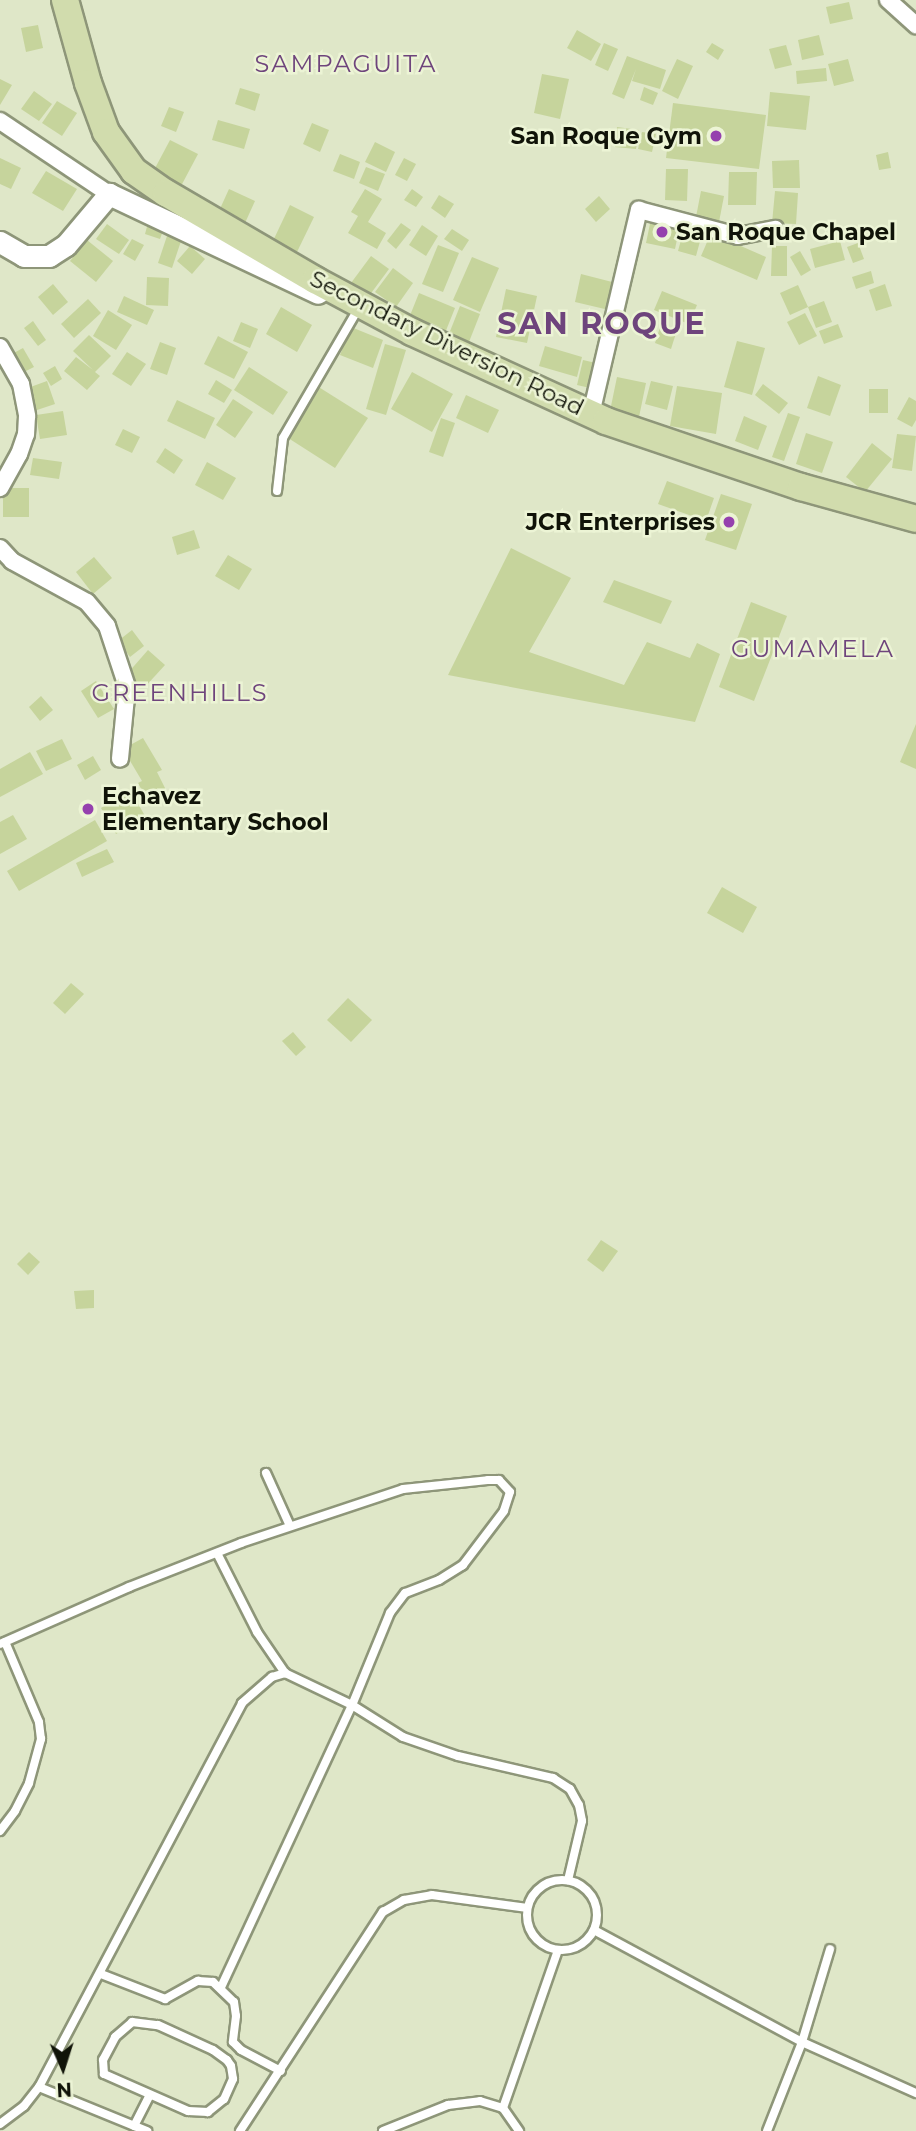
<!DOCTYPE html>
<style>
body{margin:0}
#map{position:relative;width:916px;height:2131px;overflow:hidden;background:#dfe7c8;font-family:Montserrat,sans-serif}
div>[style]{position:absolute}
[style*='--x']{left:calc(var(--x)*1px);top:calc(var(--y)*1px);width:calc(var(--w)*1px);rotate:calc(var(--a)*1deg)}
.building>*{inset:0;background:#c6d49c}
.roads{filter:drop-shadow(2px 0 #8e9679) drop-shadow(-2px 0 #8e9679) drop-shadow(0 2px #8e9679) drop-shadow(0 -2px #8e9679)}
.service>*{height:8px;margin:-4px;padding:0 4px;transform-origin:4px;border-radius:4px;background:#fff}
.service>.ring{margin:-4px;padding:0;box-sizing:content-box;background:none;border:8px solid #fff;border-radius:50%}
.minor>*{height:16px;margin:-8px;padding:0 8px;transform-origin:8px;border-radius:8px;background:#fff}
.tertiary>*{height:21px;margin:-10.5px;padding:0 10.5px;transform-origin:10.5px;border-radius:10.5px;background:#fff}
.primary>*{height:26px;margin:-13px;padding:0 13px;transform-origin:13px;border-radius:13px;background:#d1dcad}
.dots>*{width:19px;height:19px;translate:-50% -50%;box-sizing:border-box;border:4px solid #ecf4d5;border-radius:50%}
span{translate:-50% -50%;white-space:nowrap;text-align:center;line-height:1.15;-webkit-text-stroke:5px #ecf4d5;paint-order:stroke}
.poi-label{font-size:23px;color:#101308;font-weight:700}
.right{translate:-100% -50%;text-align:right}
.left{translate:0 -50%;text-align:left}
.street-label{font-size:23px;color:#101308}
.neighbourhood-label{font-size:24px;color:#6e447c;letter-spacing:2px}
.district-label{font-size:30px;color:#6e447c;font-weight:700;letter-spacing:2px}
.north{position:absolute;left:28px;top:2033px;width:70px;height:70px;-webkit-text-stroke:5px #ecf4d5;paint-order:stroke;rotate:177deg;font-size:19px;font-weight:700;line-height:28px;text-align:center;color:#101308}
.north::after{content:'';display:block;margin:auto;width:24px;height:32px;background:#101308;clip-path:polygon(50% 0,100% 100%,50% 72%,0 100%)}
</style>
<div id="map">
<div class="building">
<i style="clip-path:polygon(849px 2px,853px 19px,830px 24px,826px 7px)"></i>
<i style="clip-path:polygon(38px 25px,43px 48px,26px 52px,21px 28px)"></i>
<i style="clip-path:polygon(577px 30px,601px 44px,591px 61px,567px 48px)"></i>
<i style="clip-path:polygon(819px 35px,824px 55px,802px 60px,798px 40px)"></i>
<i style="clip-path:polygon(604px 43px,618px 49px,608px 71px,595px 65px)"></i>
<i style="clip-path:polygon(712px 43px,724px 50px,718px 60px,706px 52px)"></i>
<i style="clip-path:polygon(786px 45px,792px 65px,775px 69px,769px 49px)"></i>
<i style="clip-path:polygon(627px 56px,666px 70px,660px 89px,632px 81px,636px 69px,624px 99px,612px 94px)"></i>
<i style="clip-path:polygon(677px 59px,693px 66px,678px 99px,662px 91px)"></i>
<i style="clip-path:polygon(848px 59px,854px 81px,834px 86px,828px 64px)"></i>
<i style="clip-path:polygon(826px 68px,827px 81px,797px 84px,796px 71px)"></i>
<i style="clip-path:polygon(542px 74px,569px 79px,560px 119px,534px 113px)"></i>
<i style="clip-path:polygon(0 79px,12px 85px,0 105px)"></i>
<i style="clip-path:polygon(644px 87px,658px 93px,653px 105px,640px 100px)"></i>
<i style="clip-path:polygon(240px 88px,260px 94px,255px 111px,235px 104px)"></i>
<i style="clip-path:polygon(34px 91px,52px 104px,39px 121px,21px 109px)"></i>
<i style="clip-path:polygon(770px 92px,810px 96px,806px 130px,767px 126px)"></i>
<i style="clip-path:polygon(57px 101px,77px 113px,62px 136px,42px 123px)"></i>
<i style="clip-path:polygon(673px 103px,766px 115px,759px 169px,666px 158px)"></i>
<i style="clip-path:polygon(169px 107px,184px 112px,176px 132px,161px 126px)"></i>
<i style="clip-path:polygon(218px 120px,250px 129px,244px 149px,212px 140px)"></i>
<i style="clip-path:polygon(312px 123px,329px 130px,320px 152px,303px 144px)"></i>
<i style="clip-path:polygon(617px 127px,639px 130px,636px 149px,615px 147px)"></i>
<i style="clip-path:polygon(642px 132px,656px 134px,652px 152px,638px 149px)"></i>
<i style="clip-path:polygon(170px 140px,198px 154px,181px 186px,153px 172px)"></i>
<i style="clip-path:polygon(375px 142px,395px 152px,386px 172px,365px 162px)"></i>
<i style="clip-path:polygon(888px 152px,891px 168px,879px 170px,876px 155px)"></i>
<i style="clip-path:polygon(340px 154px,360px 162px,354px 179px,333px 171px)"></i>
<i style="clip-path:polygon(0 158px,21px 168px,11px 189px,0 184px)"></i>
<i style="clip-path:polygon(404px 158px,416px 164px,407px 181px,395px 175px)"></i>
<i style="clip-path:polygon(799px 160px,800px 188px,773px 188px,772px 161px)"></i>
<i style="clip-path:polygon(366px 167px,385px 174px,378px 191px,359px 183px)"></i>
<i style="clip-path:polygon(666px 169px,688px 169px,687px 201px,665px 200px)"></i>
<i style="clip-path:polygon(46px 171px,77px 189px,63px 211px,32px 193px)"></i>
<i style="clip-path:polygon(729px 172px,757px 172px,756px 205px,728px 205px)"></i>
<i style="clip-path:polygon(229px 189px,255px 201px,245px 223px,219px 211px)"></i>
<i style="clip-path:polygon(365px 189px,382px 199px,368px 222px,386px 233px,377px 249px,348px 233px,358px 216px,351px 212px)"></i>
<i style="clip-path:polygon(412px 189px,423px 197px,416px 207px,404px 200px)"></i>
<i style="clip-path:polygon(701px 191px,724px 196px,719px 222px,696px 217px)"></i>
<i style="clip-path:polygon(775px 191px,798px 193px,796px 224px,772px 223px)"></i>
<i style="clip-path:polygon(439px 195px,454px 204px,445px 218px,431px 208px)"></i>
<i style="clip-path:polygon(599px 196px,610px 209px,596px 222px,585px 209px)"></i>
<i style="clip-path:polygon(290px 205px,314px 217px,296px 254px,272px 243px)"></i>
<i style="clip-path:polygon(651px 219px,680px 225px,675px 249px,646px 243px)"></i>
<i style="clip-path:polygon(148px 223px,164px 228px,160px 239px,145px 234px)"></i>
<i style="clip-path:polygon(401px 223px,411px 230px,396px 249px,387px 241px)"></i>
<i style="clip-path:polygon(107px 224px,129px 240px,119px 254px,96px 239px)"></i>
<i style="clip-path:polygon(422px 225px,438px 236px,426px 256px,409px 245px)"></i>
<i style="clip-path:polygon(452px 229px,469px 240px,462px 251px,444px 239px)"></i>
<i style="clip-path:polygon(684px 229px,702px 234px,696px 256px,678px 251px)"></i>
<i style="clip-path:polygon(168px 233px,182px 238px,172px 268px,158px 263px)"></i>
<i style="clip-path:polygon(711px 233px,766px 257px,757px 280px,701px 256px)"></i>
<i style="clip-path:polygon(132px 239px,144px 245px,135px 261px,123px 254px)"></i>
<i style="clip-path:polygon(87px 240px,113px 261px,96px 282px,70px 261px)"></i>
<i style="clip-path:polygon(840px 241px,845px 260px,815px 268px,810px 249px)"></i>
<i style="clip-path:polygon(858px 243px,864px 259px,853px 263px,847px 247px)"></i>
<i style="clip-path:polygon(438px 245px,459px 253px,443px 292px,422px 284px)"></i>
<i style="clip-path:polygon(190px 246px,205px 259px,192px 274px,177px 261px)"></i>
<i style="clip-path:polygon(772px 246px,787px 246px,787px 276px,771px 276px)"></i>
<i style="clip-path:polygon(800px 251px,811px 270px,801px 276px,790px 257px)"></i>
<i style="clip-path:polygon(371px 256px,389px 269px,369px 296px,351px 283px)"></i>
<i style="clip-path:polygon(472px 257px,499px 268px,480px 312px,453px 300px)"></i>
<i style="clip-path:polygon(393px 268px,413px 283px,396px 307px,375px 292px)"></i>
<i style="clip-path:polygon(871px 271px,874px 283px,856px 289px,852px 277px)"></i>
<i style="clip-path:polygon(581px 274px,616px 283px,609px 310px,575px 302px)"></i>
<i style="clip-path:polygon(147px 277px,169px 278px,168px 306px,146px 305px)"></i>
<i style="clip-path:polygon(53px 284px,68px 302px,53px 315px,38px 297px)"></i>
<i style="clip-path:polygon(885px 284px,892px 306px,876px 311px,869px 290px)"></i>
<i style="clip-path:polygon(798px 285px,808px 307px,790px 315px,780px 293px)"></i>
<i style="clip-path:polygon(506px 289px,537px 296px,527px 343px,496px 337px)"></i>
<i style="clip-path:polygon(662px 291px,697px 305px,689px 324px,654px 310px)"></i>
<i style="clip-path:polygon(419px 293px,455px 308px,445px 333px,409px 318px)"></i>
<i style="clip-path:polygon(124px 296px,154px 310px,147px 325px,117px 312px)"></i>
<i style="clip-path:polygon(88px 299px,101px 313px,74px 338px,61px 324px)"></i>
<i style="clip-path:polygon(824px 301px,832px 322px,816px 328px,808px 307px)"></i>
<i style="clip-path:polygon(460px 306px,480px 314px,465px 352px,445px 344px)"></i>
<i style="clip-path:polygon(281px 307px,312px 325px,297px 352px,266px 334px)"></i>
<i style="clip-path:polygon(108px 310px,132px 325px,116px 350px,93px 336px)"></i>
<i style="clip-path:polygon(805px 313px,817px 336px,799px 345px,787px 322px)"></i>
<i style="clip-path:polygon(33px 321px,46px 340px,38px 346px,24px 328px)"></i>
<i style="clip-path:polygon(241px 322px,258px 329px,250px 348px,233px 341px)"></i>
<i style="clip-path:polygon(661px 324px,677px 330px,671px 349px,655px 343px)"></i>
<i style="clip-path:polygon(838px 324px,843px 337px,824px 344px,819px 331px)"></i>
<i style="clip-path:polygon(351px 327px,383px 340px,373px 368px,340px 355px)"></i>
<i style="clip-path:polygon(89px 335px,111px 356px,95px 372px,100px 376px,87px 390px,64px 371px,76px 357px,93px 370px,73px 351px)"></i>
<i style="clip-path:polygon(218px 336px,248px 352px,234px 379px,204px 364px)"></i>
<i style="clip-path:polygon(737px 341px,765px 348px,752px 395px,724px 387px)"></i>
<i style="clip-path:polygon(160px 342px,176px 348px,167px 375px,150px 369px)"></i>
<i style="clip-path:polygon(385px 344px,406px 350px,386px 415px,366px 409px)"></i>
<i style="clip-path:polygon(545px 346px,582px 357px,577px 377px,539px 366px)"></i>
<i style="clip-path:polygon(23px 348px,34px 367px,20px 374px,10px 355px)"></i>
<i style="clip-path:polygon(127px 352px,146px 364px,131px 386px,112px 374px)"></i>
<i style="clip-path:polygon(583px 360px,596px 363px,590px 388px,577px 385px)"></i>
<i style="clip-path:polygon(55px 366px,62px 379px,51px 386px,43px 373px)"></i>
<i style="clip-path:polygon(249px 367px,288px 392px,273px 415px,234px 390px)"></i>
<i style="clip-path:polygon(412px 372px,453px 394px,432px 432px,391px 409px)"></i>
<i style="clip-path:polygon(818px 376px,841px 385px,830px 416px,807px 408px)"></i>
<i style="clip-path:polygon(617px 377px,646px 383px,639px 417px,610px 411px)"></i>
<i style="clip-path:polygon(216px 380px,232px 390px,224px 403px,208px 394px)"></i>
<i style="clip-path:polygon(47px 381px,55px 404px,34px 411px,25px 389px)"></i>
<i style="clip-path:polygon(651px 381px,673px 386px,667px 410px,645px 404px)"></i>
<i style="clip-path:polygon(763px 384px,788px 403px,779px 414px,755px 395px)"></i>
<i style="clip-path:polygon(317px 386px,368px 418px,335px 468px,285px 436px)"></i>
<i style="clip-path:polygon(677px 386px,722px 393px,716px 434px,670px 426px)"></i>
<i style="clip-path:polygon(869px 389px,888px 389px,888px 413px,869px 413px)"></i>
<i style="clip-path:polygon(466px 395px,499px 410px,488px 433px,456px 418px)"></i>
<i style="clip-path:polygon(909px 397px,916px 401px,916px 420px,912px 427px,897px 419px)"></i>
<i style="clip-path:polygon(233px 399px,253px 412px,235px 438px,216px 425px)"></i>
<i style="clip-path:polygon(177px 400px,215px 418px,205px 439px,167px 421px)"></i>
<i style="clip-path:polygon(63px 411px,67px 435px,40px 439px,36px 415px)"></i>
<i style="clip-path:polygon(788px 413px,800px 417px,784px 461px,772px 457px)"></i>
<i style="clip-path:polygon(744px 416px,767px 426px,758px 450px,735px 441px)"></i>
<i style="clip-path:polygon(441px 418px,455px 423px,443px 457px,429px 452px)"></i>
<i style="clip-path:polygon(123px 429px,140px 437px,132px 453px,115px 445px)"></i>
<i style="clip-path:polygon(806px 433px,833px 442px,822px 473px,796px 464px)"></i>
<i style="clip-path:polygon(897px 434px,916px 436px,912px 471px,892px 468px)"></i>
<i style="clip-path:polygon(872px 443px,892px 459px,865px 492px,846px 477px)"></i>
<i style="clip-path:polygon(165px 448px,183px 460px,174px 474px,156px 462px)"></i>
<i style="clip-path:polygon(33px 458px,62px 462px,59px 479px,30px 475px)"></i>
<i style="clip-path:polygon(207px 462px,236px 478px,223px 500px,195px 485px)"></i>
<i style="clip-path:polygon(667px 481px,714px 498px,706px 521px,658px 504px)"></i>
<i style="clip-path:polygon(3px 488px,29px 488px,29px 517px,3px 517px)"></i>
<i style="clip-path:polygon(721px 494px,752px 504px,736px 550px,705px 540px)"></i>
<i style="clip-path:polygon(194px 530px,200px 548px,177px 555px,172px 537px)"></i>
<i style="clip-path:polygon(511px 548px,571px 578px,529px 652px,624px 685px,647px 642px,690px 658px,697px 643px,720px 654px,695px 722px,448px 675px)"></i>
<i style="clip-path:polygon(228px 555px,252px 569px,239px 590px,215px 576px)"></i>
<i style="clip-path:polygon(94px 557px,112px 578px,93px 594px,76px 572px)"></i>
<i style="clip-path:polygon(614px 580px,672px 601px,661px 624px,603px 602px)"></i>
<i style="clip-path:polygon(751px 602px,787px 616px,754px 701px,719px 687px)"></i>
<i style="clip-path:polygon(132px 630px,144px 646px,130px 657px,118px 641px)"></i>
<i style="clip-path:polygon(148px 650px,165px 665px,144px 688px,127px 674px)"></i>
<i style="clip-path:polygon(96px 681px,114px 709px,98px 718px,81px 691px)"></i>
<i style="clip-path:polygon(41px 696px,53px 710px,40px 721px,29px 707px)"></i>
<i style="clip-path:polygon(916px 724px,916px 769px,900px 762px)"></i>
<i style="clip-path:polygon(143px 738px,162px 770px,157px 772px,167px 792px,148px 802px,138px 783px,142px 781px,123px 749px)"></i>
<i style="clip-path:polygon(62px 739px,72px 759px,46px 771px,36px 751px)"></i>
<i style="clip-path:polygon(30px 752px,43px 774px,0 797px,0 769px)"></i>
<i style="clip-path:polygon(93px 756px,101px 770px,85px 780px,77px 765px)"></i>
<i style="clip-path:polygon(131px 791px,145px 816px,116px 834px,101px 808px)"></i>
<i style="clip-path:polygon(13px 815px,27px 839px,0 854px,0 822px)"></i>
<i style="clip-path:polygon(95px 820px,107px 841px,19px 891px,7px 871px)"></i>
<i style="clip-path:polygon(107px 849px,114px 862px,82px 877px,76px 863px)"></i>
<i style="clip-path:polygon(722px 887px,757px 907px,743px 933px,707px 913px)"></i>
<i style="clip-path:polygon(71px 983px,84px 994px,65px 1014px,53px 1003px)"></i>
<i style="clip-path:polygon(348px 998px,372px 1020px,351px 1042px,327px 1020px)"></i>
<i style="clip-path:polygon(293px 1032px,306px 1047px,296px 1056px,282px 1041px)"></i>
<i style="clip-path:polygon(601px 1240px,618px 1251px,603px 1272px,587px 1260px)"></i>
<i style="clip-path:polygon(29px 1252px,40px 1262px,28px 1275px,17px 1264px)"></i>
<i style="clip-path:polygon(94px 1290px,94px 1308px,76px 1309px,74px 1291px)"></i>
</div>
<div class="roads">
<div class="service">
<i style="--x:277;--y:491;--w:53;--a:-83.5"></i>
<i style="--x:283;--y:438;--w:149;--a:-59.8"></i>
<i style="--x:266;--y:1473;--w:58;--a:65.6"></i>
<i style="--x:217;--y:1553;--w:89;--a:63.1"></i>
<i style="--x:257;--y:1632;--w:50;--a:55.7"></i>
<i style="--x:285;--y:1673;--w:74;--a:25.5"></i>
<i style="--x:352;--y:1705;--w:60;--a:32.1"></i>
<i style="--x:403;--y:1737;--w:58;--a:19.1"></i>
<i style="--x:458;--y:1756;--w:98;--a:13"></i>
<i style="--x:553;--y:1778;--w:20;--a:33"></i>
<i style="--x:570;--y:1789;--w:18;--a:61"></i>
<i style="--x:579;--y:1805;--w:16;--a:79"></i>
<i style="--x:582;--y:1821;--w:61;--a:103.3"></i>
<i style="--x:0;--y:1644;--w:141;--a:-23.8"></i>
<i style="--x:129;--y:1587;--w:120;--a:-21.4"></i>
<i style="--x:241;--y:1543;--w:171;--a:-18.4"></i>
<i style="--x:403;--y:1489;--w:85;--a:-6"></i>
<i style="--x:488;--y:1480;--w:11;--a:0"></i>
<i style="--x:499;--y:1480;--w:16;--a:47"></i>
<i style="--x:510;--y:1492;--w:20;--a:108"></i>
<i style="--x:504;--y:1511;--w:68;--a:127.2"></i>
<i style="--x:463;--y:1565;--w:28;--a:148"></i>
<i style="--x:439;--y:1580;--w:36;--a:159"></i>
<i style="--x:405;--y:1593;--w:25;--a:127"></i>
<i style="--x:390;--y:1613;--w:100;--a:112.4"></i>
<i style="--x:352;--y:1705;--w:311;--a:114.9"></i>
<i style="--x:0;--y:1831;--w:25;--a:-53"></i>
<i style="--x:15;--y:1811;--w:31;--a:-63"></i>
<i style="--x:29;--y:1783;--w:46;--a:-74.7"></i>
<i style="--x:41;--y:1739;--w:17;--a:-97"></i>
<i style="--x:39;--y:1722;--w:87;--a:-113"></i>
<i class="ring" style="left:527px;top:1880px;width:62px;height:62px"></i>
<i style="--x:594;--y:1930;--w:236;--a:28.3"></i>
<i style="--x:802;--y:2042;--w:125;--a:24.1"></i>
<i style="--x:101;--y:1974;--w:69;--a:21.3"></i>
<i style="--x:165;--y:1999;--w:38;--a:-29"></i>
<i style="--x:198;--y:1981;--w:15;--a:4"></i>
<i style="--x:213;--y:1982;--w:29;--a:44"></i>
<i style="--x:234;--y:2002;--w:14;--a:82"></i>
<i style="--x:236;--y:2016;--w:26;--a:97"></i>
<i style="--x:233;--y:2042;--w:11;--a:45"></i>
<i style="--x:241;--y:2050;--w:45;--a:27.7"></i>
<i style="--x:132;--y:2022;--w:26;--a:7"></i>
<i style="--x:158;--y:2025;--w:60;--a:24.4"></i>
<i style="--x:213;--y:2050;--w:17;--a:36"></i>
<i style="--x:227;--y:2060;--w:7;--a:56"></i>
<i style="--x:231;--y:2066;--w:13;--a:81"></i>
<i style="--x:233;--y:2079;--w:22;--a:114"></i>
<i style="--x:224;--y:2099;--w:21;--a:141"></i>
<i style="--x:208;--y:2112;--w:20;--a:-177"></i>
<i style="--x:188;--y:2111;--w:92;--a:-156.2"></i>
<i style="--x:104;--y:2074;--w:14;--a:-94"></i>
<i style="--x:103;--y:2060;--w:26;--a:-62"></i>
<i style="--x:115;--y:2037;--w:23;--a:-41"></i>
<i style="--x:39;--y:2087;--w:117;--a:22.2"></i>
<i style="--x:503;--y:2108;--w:167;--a:-70.8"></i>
<i style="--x:0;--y:2124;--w:30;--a:-37"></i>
<i style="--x:24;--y:2106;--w:24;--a:-52"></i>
<i style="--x:39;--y:2087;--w:434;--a:-62.1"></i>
<i style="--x:242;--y:1703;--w:40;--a:-41"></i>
<i style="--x:272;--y:1677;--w:14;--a:-17"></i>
<i style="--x:134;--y:2126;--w:35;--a:-63"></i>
<i style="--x:240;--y:2131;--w:262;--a:-56.9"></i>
<i style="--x:383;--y:1912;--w:24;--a:-30"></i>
<i style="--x:404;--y:1900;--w:28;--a:-10"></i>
<i style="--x:432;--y:1895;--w:96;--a:7.8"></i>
<i style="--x:383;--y:2131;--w:70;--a:-21.8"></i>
<i style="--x:448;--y:2105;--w:32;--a:-7"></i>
<i style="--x:480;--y:2101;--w:24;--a:17"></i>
<i style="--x:503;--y:2108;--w:28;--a:55"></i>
<i style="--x:767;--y:2131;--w:96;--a:-68.5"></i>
<i style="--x:802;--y:2042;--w:97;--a:-73.2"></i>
</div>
<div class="minor">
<i style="--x:888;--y:0;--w:38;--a:42"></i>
<i style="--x:0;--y:121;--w:131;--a:33.8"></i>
<i style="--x:0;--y:347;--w:43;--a:60.4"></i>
<i style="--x:21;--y:384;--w:33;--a:79"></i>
<i style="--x:27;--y:416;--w:18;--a:93"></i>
<i style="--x:26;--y:434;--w:21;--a:109"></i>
<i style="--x:19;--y:454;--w:39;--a:119"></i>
<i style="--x:591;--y:414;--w:210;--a:-76.8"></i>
<i style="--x:639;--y:210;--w:102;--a:14.7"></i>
<i style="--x:738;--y:236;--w:38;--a:-11"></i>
<i style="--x:0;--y:548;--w:18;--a:47"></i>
<i style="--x:12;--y:561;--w:85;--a:28.7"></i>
<i style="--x:87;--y:602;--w:31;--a:50"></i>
<i style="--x:107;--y:626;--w:64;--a:71.8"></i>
<i style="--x:127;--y:687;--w:72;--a:95.6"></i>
</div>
<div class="tertiary">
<i style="--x:0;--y:242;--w:28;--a:30"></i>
<i style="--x:24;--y:256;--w:25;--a:0"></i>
<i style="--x:49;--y:256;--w:20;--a:-33"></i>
<i style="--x:66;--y:245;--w:67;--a:-49.9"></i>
<i style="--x:109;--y:194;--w:231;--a:25.3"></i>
</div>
<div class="primary">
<i style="--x:65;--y:0;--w:86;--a:74.5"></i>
<i style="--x:88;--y:83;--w:52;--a:69.8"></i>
<i style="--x:106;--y:132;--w:48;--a:54.3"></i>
<i style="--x:134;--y:171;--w:39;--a:35"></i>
<i style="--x:166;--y:193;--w:173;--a:30.3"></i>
<i style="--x:315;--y:280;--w:110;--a:28.2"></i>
<i style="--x:412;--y:332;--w:213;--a:24.6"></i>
<i style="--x:606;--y:421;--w:206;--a:18.7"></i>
<i style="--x:801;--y:487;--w:119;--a:15.5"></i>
</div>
</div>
<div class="dots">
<i style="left:716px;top:136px;background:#9541ae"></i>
<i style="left:662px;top:232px;background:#9541ae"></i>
<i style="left:729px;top:522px;background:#9541ae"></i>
<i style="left:88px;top:809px;background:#9541ae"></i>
</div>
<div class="poi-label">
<span class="right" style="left:702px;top:136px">San Roque Gym</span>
<span class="left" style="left:676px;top:232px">San Roque Chapel</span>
<span class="right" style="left:715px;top:522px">JCR Enterprises</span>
<span class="left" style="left:102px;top:809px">Echavez<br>Elementary School</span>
</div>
<div class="street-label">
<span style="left:447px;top:343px;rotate:26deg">Secondary Diversion Road</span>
</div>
<div class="neighbourhood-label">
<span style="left:346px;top:64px">SAMPAGUITA</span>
<span style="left:813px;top:649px">GUMAMELA</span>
<span style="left:180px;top:693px">GREENHILLS</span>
</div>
<div class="district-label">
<span style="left:602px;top:324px">SAN ROQUE</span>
</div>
<div class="north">N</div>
</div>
